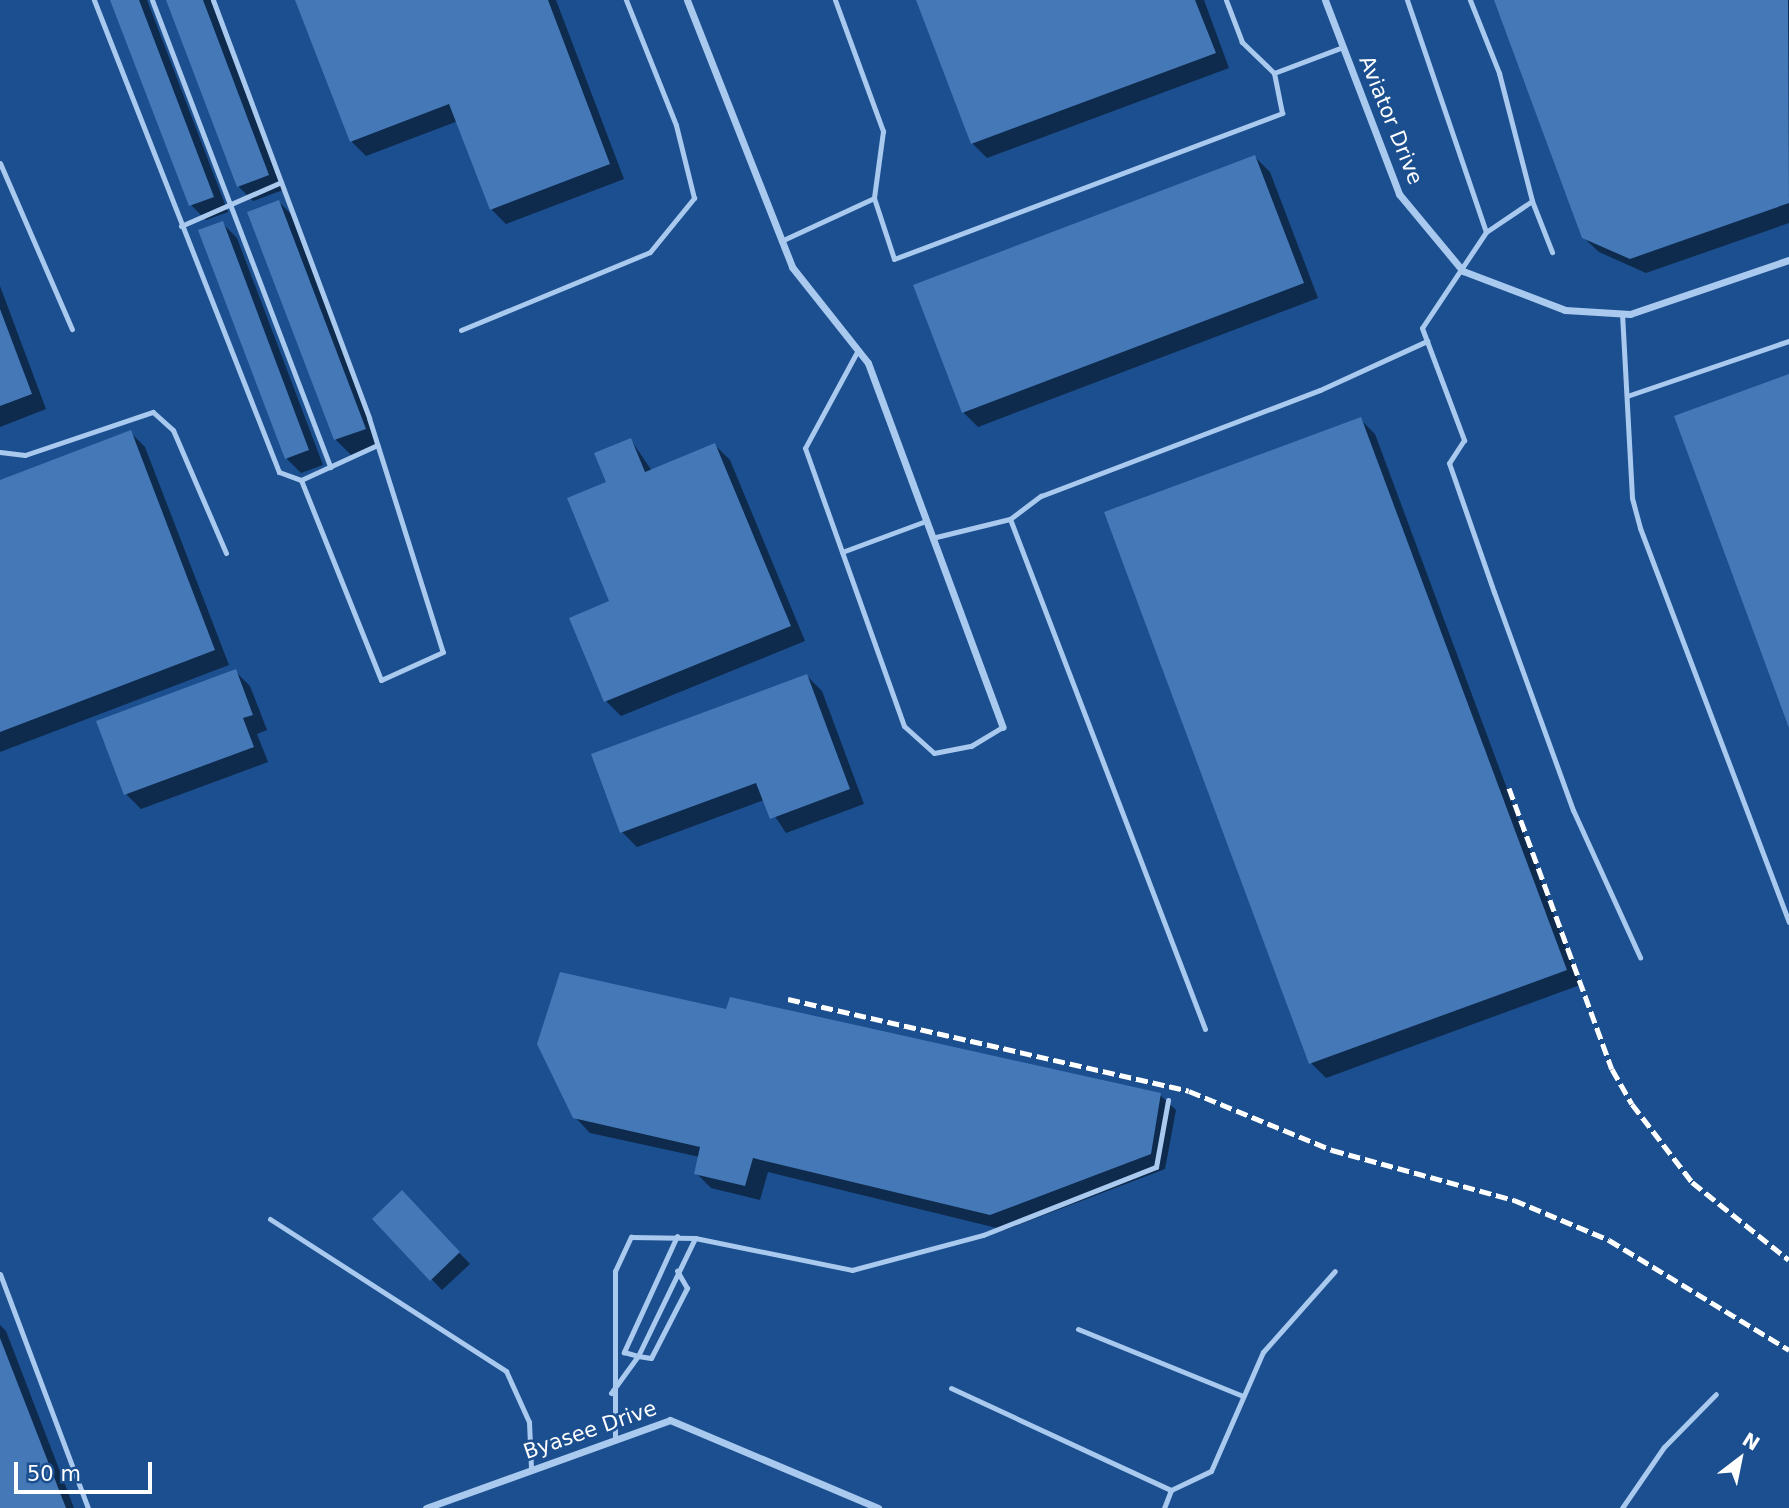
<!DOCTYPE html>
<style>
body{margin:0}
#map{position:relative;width:1789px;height:1508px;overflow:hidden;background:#1b4f8f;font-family:"DejaVu Sans",sans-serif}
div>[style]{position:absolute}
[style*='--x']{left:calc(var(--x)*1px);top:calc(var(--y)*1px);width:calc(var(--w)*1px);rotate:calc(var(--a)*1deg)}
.shadow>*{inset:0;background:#0007}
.building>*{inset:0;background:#4478b7}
.lane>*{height:5px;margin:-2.5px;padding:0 2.5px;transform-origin:2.5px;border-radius:2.5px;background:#a9c9ee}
.street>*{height:7px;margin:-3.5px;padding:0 3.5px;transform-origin:3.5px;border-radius:3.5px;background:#a9c9ee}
.rail>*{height:5px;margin-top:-2.5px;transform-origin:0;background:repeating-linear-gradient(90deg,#fff 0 12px,transparent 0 17px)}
span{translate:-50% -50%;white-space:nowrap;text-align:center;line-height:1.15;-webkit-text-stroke:5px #1b4f8f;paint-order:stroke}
.street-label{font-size:21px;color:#fff}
.north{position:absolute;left:1705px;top:1424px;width:70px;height:70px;-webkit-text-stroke:5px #1b4f8f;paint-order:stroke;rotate:32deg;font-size:19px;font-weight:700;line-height:28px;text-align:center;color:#fff}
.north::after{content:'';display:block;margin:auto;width:24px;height:32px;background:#fff;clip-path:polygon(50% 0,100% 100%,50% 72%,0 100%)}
.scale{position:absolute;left:14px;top:1462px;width:138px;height:32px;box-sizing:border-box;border:4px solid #fff;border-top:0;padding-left:9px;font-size:21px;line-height:24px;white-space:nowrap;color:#fff;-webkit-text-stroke:5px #1b4f8f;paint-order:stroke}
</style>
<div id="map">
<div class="shadow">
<i style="clip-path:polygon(112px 0,147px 0,228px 212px,206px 220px,191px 205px)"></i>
<i style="clip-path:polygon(168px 0,211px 0,283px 190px,253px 201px,238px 186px)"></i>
<i style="clip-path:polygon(297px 0,556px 0,624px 179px,506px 224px,491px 209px,458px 121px,366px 156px,351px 141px)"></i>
<i style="clip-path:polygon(918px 0,1204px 0,1229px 68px,987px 158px,972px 143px)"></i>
<i style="clip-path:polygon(1496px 0,1789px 0,1789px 223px,1646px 273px,1599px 252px,1583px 237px)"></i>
<i style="clip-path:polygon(1255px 157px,1270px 172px,1318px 298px,978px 427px,963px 412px)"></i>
<i style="clip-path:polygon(279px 202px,294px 217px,380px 444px,351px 455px,336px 440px,250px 213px)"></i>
<i style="clip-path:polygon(222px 223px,237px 238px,323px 465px,301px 473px,286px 458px)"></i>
<i style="clip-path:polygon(0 286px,46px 409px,0 427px)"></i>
<i style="clip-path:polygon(1360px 419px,1375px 434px,1580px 985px,1326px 1078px,1311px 1063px)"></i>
<i style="clip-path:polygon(130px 432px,145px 447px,229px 665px,0 752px,0 482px)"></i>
<i style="clip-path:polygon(631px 440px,652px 471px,715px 445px,730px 460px,805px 641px,621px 716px,606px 701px,571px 618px,612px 602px,608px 483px)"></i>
<i style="clip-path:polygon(235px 671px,250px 686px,267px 730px,257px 734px,268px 762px,141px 809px,126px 794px)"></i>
<i style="clip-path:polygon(807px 676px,822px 691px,864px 804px,786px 833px,764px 800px,637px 847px,622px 832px)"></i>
<i style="clip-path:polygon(727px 1012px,1160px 1095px,1176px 1110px,1165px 1169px,1005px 1230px,768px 1172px,760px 1200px,711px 1188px,696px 1173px,700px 1157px,590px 1133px,575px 1117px)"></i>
<i style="clip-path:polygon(402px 1193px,470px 1264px,442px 1290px,374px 1219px)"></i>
<i style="clip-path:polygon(0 1325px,6px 1331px,74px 1508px,0 1508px)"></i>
</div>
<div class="building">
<i style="clip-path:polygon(110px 0,139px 0,214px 197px,189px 206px)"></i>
<i style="clip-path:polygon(166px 0,203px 0,269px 175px,237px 187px)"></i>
<i style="clip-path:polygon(295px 0,548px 0,610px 164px,490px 210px,449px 104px,350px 142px)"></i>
<i style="clip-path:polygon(916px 0,1195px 0,1216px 53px,971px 144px)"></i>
<i style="clip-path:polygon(1494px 0,1788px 0,1789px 203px,1630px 259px,1582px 238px)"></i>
<i style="clip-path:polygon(1255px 155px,1304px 283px,962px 413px,913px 285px)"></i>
<i style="clip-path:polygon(279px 200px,366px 429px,334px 440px,247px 212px)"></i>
<i style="clip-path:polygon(223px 221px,309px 450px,285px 459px,198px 230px)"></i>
<i style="clip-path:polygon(0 309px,32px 394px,0 406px)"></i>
<i style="clip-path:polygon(1789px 374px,1789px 728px,1674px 416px)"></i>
<i style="clip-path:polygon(1361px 417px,1567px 970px,1309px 1064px,1104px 512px)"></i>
<i style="clip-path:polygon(131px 430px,215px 650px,0 732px,0 480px)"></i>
<i style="clip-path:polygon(631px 438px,645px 472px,715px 443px,791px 626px,604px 702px,569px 618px,609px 601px,567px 498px,606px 482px,594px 453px)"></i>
<i style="clip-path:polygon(236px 669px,253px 715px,243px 718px,254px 747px,124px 795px,96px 721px)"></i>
<i style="clip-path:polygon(807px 674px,850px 789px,770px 819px,756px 783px,620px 833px,591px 754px)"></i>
<i style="clip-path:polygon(560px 972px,726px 1009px,730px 997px,1161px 1093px,1151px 1154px,990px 1215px,753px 1158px,745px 1186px,694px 1174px,700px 1147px,573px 1118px,537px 1044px)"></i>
<i style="clip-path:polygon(402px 1190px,460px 1252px,430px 1281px,372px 1219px)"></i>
<i style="clip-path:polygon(0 1338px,66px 1508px,0 1508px)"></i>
</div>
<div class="lane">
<i style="--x:94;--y:0;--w:507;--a:68.6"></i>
<i style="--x:279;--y:472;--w:23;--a:20"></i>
<i style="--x:301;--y:480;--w:84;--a:-24.7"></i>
<i style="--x:152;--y:0;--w:500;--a:69.1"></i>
<i style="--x:213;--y:0;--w:446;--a:69.5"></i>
<i style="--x:369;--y:418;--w:245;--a:72.5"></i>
<i style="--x:443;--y:652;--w:68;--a:155.7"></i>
<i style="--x:381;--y:680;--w:215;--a:-111.8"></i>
<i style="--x:835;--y:0;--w:140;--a:69.9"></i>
<i style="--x:883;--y:131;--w:68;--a:97.7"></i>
<i style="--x:874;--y:198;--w:64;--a:71.8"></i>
<i style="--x:894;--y:259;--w:415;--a:-20.6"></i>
<i style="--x:1282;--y:113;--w:41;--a:-101.3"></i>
<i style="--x:1274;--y:73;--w:45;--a:-135.9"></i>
<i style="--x:1242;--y:42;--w:45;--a:-110.9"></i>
<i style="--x:1407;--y:0;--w:245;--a:71.2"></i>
<i style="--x:1470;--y:0;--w:79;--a:68.3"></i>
<i style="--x:1499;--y:73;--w:132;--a:75.5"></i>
<i style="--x:1532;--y:201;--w:55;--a:146"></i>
<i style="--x:1486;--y:232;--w:115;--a:123.7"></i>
<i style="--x:1422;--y:328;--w:120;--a:69.4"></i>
<i style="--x:1464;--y:440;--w:27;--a:123"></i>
<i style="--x:1449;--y:463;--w:137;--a:70.8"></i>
<i style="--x:1494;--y:592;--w:232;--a:70.1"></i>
<i style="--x:1573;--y:810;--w:162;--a:65.5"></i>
<i style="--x:1274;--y:73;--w:74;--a:-20.6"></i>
<i style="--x:0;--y:163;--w:181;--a:66.6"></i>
<i style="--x:1532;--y:201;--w:55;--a:68.6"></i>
<i style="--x:181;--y:226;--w:109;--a:-23.7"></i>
<i style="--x:781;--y:241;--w:102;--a:-24.8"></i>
<i style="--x:1622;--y:313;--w:185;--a:86.9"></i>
<i style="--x:1632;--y:498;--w:31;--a:75"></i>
<i style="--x:1640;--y:528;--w:421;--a:69.3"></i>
<i style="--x:461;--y:330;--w:204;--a:-22.4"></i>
<i style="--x:650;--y:252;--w:70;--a:-50.8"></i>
<i style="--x:694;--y:198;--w:75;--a:-103.9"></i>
<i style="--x:676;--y:125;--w:135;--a:-111.8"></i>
<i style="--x:858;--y:350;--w:111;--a:118.4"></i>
<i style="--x:805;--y:448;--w:295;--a:70.4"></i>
<i style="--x:904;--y:726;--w:40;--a:42"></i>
<i style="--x:934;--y:753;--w:38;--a:-11"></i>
<i style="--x:971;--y:746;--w:37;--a:-31"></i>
<i style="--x:1627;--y:396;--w:171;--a:-18.8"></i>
<i style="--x:0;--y:452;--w:25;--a:7"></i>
<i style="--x:25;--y:455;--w:135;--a:-18.6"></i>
<i style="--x:153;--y:412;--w:27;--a:42"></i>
<i style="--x:173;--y:430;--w:134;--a:66.7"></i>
<i style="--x:932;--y:538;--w:80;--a:-13.7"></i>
<i style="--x:842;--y:552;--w:90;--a:-20.3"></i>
<i style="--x:1205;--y:1029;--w:546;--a:-110.92"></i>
<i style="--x:1010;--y:519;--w:39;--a:-37"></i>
<i style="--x:1041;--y:496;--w:298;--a:-20.8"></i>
<i style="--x:1320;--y:390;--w:118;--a:-24.6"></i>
<i style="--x:270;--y:1219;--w:281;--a:32.8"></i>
<i style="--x:506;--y:1371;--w:56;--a:65.7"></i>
<i style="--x:529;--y:1422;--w:46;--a:87.5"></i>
<i style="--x:677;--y:1236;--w:128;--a:114.6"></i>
<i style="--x:624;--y:1352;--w:15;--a:16"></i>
<i style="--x:638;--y:1356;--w:131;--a:-64.2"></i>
<i style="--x:0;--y:1274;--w:250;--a:69.4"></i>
<i style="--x:1078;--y:1329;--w:178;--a:22.1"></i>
<i style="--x:951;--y:1388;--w:242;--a:24.9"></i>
<i style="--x:1171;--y:1490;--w:19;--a:111"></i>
<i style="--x:611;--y:1393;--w:46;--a:-53.9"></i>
<i style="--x:638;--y:1356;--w:13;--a:9"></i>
<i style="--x:651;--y:1358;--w:79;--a:-62.8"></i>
<i style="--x:687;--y:1288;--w:20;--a:-120"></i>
<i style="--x:615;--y:1437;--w:166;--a:-90"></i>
<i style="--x:615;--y:1271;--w:38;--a:-65"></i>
<i style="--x:631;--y:1237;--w:64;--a:0.9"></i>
<i style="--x:695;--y:1238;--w:160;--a:11.5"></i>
<i style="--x:852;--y:1270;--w:136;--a:-15"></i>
<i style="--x:983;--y:1235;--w:186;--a:-21.5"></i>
<i style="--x:1156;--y:1167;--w:68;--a:-79.8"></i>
<i style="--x:1171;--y:1490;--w:44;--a:-25.4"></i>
<i style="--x:1211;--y:1471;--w:130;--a:-66.4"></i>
<i style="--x:1263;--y:1352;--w:108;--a:-48.4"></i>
<i style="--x:1622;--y:1508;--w:74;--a:-55.5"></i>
<i style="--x:1664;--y:1447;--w:74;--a:-45.5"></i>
</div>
<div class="street">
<i style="--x:687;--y:0;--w:287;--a:68.5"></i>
<i style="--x:792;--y:267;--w:122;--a:51.6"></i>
<i style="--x:868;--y:363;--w:388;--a:69.7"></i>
<i style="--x:1325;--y:0;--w:208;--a:69.1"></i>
<i style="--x:1399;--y:194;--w:100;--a:50.3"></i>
<i style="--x:1463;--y:271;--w:109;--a:20.9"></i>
<i style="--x:1565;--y:310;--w:65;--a:3.5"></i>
<i style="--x:1630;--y:314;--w:168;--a:-18.8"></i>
<i style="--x:426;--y:1508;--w:259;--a:-19.8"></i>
<i style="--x:670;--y:1420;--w:226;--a:22.9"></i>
</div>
<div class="rail">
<i style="--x:1509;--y:788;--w:299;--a:69.9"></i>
<i style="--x:1612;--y:1069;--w:40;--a:60.3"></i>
<i style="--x:1632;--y:1104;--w:98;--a:52.4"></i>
<i style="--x:1692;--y:1182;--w:124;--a:38.8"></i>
<i style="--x:788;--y:999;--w:411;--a:12.9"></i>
<i style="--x:1189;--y:1091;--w:155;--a:22.4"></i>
<i style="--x:1332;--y:1150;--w:189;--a:15.4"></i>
<i style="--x:1514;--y:1200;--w:103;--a:22.8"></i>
<i style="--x:1609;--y:1240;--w:211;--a:31.4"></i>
</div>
<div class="street-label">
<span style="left:1391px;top:120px;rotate:68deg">Aviator Drive</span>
<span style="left:590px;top:1430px;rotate:-19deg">Byasee Drive</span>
</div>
<div class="north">N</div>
<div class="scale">50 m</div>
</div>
